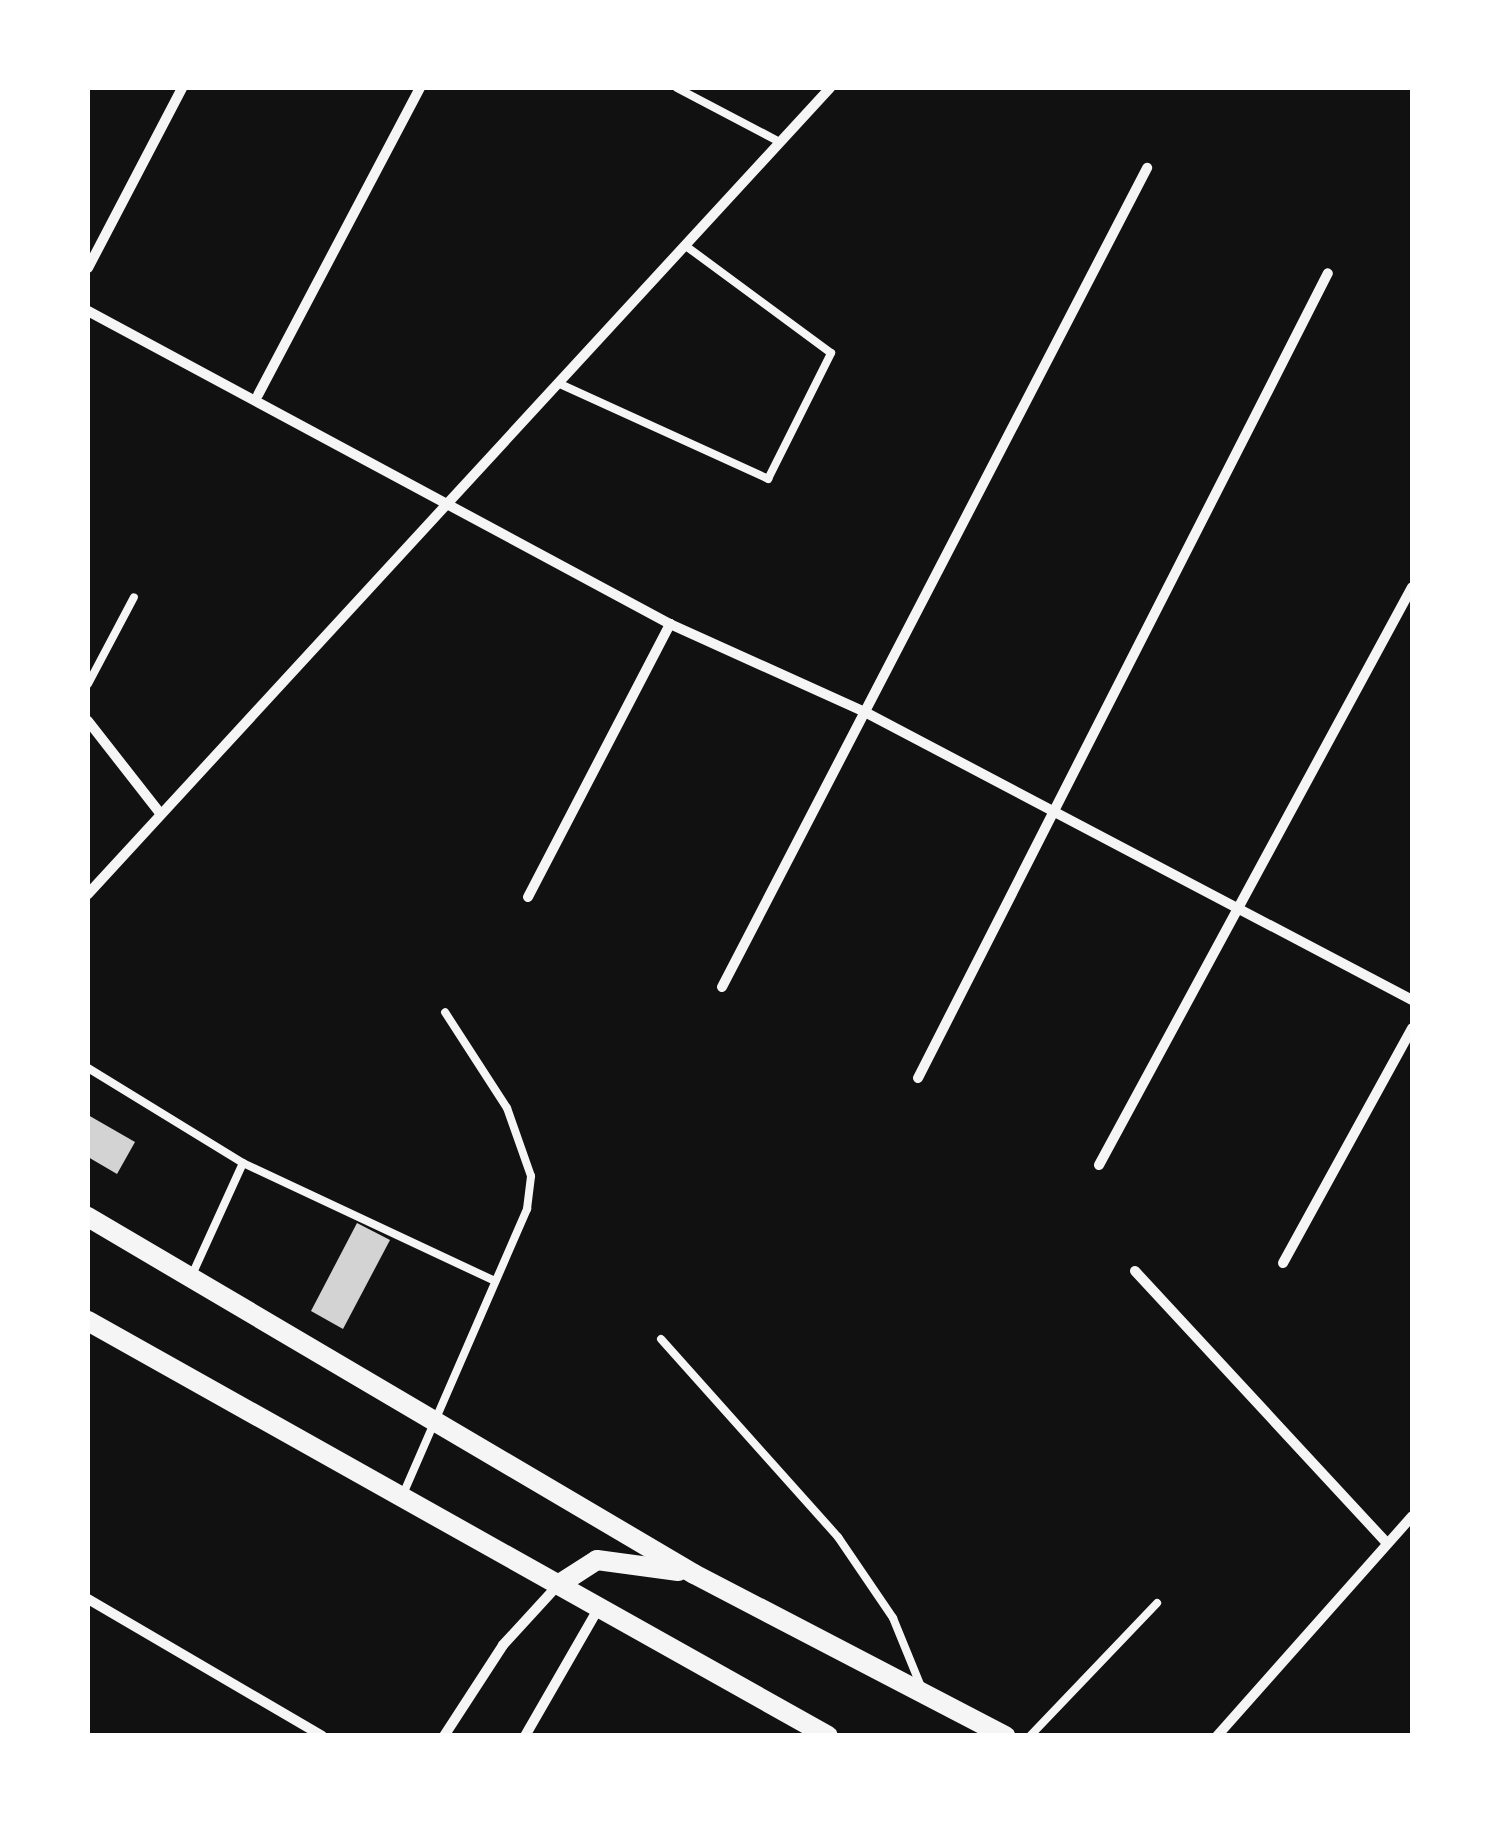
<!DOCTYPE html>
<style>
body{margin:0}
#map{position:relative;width:1500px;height:1823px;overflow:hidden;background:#111;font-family:Karla,sans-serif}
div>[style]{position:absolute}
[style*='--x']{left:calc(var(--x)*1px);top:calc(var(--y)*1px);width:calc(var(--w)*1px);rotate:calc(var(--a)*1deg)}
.building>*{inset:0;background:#d3d3d3}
.service>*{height:8px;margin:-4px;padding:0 4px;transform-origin:4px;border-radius:4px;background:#f5f5f5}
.minor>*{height:10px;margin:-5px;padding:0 5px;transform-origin:5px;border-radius:5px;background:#f5f5f5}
.secondary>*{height:20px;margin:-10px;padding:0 10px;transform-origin:10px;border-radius:10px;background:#f5f5f5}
span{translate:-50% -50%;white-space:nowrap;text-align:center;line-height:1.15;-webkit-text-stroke:10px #fff;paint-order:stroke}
.frame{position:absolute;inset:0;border:90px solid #fff;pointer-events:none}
</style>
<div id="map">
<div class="building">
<i style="clip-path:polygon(88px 1115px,135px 1142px,117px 1174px,88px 1157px)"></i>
<i style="clip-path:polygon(357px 1223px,390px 1240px,343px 1329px,311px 1311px)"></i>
</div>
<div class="service">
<i style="--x:677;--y:88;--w:116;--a:27.7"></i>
<i style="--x:560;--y:384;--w:229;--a:24.5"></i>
<i style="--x:768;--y:479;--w:141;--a:-63.4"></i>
<i style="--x:831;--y:353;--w:180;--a:-143.6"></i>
<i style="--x:88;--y:684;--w:98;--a:-62.1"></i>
<i style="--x:88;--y:1068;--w:182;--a:31.5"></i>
<i style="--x:243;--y:1163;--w:123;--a:114.5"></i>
<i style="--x:243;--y:1163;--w:278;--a:25.1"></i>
<i style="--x:661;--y:1339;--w:266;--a:48.2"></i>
<i style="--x:838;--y:1537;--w:98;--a:55.8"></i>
<i style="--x:893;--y:1618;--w:77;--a:67.8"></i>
<i style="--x:404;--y:1492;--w:309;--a:-66.5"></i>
<i style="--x:527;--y:1209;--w:33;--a:-83"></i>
<i style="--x:531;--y:1176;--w:72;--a:-109.4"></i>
<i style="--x:507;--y:1108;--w:114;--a:-122.9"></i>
<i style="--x:1030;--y:1736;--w:184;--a:-46.3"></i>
</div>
<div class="minor">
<i style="--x:88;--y:268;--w:203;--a:-62.4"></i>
<i style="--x:88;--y:311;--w:661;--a:28.27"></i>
<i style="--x:670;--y:624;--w:212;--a:24.3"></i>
<i style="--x:863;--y:711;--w:620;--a:27.76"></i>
<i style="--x:258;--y:395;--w:347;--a:-62.2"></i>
<i style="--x:88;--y:721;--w:117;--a:52"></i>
<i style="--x:88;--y:894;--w:1096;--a:-47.37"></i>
<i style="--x:528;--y:897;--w:308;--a:-62.5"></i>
<i style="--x:722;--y:987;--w:923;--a:-62.57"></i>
<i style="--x:918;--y:1078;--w:903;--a:-63.01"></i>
<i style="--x:1099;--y:1165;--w:657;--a:-61.56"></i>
<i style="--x:1283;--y:1263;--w:268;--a:-61.2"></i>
<i style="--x:1135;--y:1271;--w:369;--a:47.2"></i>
<i style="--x:88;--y:1599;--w:271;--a:30.3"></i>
<i style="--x:444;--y:1736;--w:108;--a:-57"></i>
<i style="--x:503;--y:1645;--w:81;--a:-47.5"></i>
<i style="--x:525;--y:1736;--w:144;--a:-60.1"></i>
<i style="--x:1217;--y:1736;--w:294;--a:-48.4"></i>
</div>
<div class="secondary">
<i style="--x:88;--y:1217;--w:703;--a:30.5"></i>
<i style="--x:694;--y:1574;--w:351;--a:27.5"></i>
<i style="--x:88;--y:1321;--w:848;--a:29.28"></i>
<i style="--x:558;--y:1585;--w:46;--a:-32.7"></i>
<i style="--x:597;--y:1560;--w:82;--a:7.7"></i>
</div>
<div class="frame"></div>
</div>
